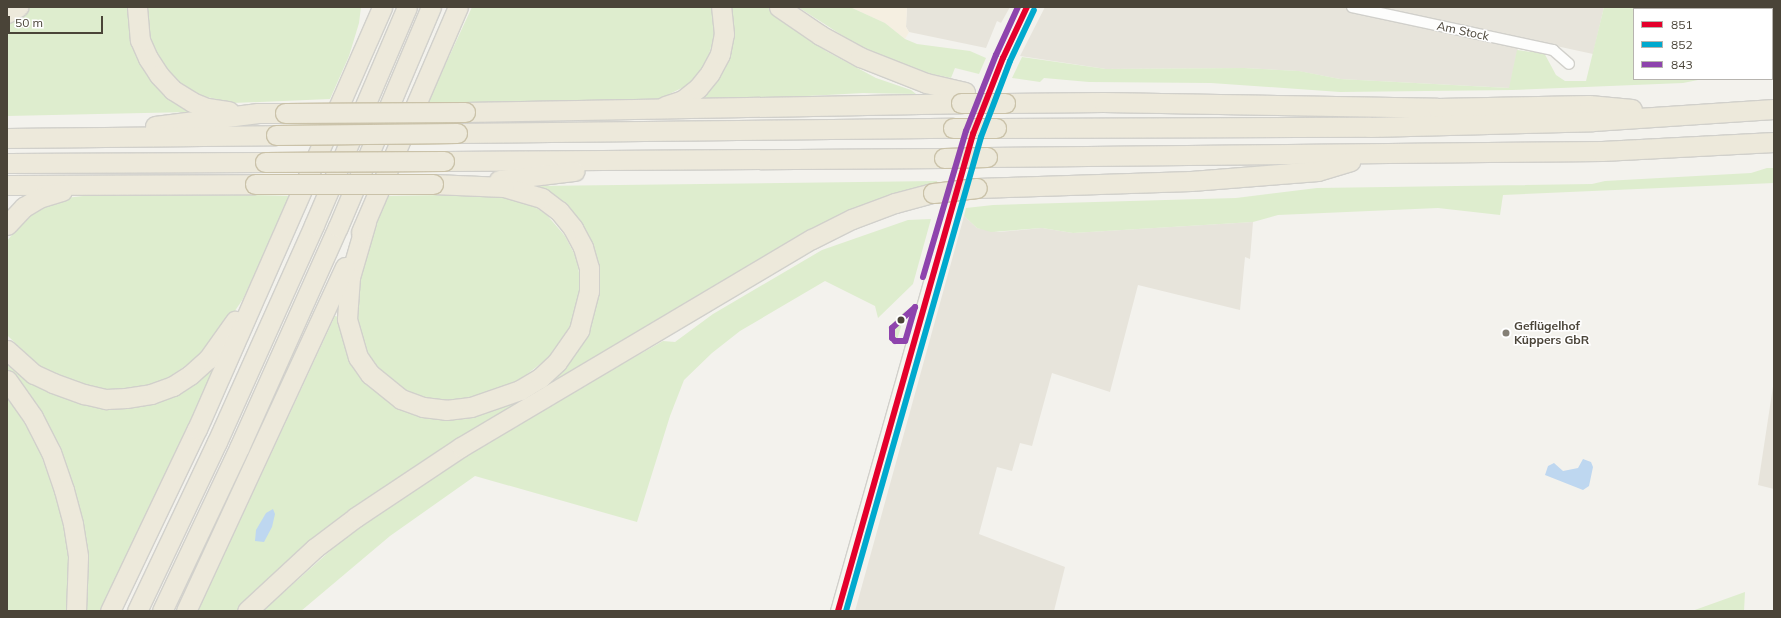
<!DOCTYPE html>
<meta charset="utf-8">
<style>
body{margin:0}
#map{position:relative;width:1781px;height:618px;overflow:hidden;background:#f3f2ed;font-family:Mulish,sans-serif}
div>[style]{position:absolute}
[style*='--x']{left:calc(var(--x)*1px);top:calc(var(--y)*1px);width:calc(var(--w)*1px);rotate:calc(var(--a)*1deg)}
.residential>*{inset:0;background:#e7e4db}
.commercial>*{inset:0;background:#f5efe1}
.green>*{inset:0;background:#deedce}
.water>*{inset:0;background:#bed7f0}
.roads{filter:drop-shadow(1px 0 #d1d0cb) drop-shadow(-1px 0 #d1d0cb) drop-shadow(0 1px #d1d0cb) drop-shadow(0 -1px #d1d0cb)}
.street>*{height:10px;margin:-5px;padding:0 5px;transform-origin:5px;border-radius:5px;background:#fdfdfc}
.secondary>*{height:15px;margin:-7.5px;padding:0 7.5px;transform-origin:7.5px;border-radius:7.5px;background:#f7f6f0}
.highway>*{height:19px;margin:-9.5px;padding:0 9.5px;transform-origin:9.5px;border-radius:9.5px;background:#ede9db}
.bridges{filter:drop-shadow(1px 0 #cac2a9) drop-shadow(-1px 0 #cac2a9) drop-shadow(0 1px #cac2a9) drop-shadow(0 -1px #cac2a9)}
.highway-bridge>*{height:19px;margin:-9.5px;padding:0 9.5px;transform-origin:9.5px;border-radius:9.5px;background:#ede9db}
.bus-1>*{height:6px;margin:-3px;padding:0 3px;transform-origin:3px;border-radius:3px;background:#e4002b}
.bus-2>*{height:6px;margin:-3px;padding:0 3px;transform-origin:3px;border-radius:3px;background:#00a9ce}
.bus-3>*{height:6px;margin:-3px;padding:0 3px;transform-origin:3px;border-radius:3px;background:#8e44ad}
.dots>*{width:11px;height:11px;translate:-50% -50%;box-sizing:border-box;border:2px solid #fff;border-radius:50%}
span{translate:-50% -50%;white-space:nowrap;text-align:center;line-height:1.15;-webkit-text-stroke:3px #fff;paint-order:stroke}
.street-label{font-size:12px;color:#4a4438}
.poi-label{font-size:12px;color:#4a4438;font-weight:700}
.left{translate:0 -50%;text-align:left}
.frame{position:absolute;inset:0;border:8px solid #4a4438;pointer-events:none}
.legend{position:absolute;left:1633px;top:8px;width:140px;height:72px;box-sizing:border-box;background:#fff;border:1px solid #b7b4af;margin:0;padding:5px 7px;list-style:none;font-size:12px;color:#4a4438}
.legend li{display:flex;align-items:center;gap:8px;height:20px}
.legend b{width:20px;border:1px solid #b7b4af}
.scale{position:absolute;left:8px;top:16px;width:95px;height:18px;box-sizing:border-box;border:2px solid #4a4438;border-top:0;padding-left:5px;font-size:12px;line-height:14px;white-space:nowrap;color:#4a4438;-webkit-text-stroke:3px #fff;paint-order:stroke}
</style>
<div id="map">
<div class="residential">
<i style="clip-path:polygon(907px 7px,1010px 7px,1001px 23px,997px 21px,986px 48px,909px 32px,906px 27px)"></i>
<i style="clip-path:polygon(1045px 7px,1604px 7px,1593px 54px,1520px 38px,1510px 88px,1340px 79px,1298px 71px,1244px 68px,1106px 69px,1020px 56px)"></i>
<i style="clip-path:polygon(964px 216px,977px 228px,999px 232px,1042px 228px,1073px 233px,1253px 222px,1250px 259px,1245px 257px,1240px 310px,1138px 285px,1110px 392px,1052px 373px,1032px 446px,1020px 443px,1012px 471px,997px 467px,979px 534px,1065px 567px,1054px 611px,855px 611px)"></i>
<i style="clip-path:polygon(1774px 380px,1774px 489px,1758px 485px)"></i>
</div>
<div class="commercial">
<i style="clip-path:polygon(850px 7px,907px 7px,906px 27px,909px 32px,905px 39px,885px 23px)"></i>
</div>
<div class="green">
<i style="clip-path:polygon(26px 7px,130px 7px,185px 108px,190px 112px,7px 116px,7px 19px)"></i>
<i style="clip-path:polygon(145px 7px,361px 7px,359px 23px,349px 56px,330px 99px,233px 103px,194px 94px,179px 84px,159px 61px,150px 42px,145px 19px)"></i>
<i style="clip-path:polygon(472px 7px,711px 7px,714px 16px,714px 36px,708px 58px,699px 73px,688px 85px,659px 99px,578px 102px,428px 102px)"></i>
<i style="clip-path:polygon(728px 7px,768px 7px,826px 51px,876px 78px,911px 90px,916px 94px,863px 93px,694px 102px,716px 83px,729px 56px)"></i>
<i style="clip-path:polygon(798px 7px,850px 7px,885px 23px,905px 39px,917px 44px,970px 51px,986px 58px,979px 74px,955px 68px,951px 78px,918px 71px,893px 62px,854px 43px)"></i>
<i style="clip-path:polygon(1604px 7px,1774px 7px,1774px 78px,1772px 9px,1634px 9px,1634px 79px,1703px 79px,1683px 83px,1512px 90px,1340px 92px,1211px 83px,1089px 82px,1044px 78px,1040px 82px,1012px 78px,1022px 57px,1106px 69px,1244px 68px,1299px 71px,1340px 79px,1509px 88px,1517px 50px,1532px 52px,1532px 47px,1542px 49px,1556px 75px,1565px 81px,1586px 81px)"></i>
<i style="clip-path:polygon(1767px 168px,1774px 168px,1774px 183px,1503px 195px,1500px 215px,1438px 208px,1278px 215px,1253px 222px,1073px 233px,1042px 228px,991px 232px,977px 228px,964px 216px,966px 208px,993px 205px,1236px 198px,1317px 188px,1592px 184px,1605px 181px,1751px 173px)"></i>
<i style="clip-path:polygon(937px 181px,938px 186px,880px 202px,478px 430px,240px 611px,198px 611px,335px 316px,340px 317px,350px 353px,432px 414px,564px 363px,593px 263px,536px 186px)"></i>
<i style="clip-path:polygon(498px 194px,522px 199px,546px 214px,565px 236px,576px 257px,581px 283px,579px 304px,572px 324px,548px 358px,518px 381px,468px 399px,443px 400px,423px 397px,404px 389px,384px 376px,370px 358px,358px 333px,354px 309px,354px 291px,366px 245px,387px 196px)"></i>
<i style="clip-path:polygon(254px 195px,291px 196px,243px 299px,224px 327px,204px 353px,162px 382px,138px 389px,111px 390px,88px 386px,41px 368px,7px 335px,7px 241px,23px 221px,36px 211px,66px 198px,83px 196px)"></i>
<i style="clip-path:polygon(931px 219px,913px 284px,878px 318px,875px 306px,825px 281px,740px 331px,712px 353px,684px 380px,670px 416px,637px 522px,475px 476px,390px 536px,301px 611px,263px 611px,340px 542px,399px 499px,467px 455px,608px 372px,663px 341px,675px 342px,713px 314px,822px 250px,908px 220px)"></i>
<i style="clip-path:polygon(906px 310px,897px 340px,891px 336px,891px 325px)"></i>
<i style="clip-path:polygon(7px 359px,95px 404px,209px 368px,213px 372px,100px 611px,82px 611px,78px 524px,7px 371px)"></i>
<i style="clip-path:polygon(7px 394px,37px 444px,61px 511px,69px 558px,68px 611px,7px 611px)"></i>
<i style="clip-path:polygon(1745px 592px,1744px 611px,1692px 611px)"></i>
</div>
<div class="water">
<i style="clip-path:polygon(1583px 459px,1591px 462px,1593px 467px,1589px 486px,1583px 490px,1545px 475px,1548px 466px,1554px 463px,1563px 471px,1578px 468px)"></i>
<i style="clip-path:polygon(273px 509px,275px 514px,272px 527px,264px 542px,255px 541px,256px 530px,266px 513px)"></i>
</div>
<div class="roads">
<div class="street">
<i style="--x:1352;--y:7;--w:206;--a:12.1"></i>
<i style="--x:1553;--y:50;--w:21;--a:41"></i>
</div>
<div class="secondary">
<i style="--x:838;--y:611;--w:496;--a:-74.2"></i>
<i style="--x:973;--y:134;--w:82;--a:-68.5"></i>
<i style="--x:1003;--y:58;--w:56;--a:-64.8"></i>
</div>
<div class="highway">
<i style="--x:137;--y:7;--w:33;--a:85"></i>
<i style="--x:140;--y:40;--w:20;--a:66"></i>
<i style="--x:148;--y:58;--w:20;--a:57"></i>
<i style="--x:159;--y:75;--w:21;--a:47"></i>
<i style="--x:173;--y:90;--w:22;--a:32"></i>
<i style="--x:192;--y:102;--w:16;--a:22"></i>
<i style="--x:207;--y:108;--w:22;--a:8"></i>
<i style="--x:779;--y:7;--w:50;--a:34.3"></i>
<i style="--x:820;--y:35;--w:46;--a:28.8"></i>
<i style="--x:860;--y:57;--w:71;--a:21.5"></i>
<i style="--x:926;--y:83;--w:40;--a:13"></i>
<i style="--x:7;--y:13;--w:13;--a:-29"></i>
<i style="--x:1005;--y:103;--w:98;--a:-0.6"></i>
<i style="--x:1103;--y:102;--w:334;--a:1"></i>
<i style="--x:1437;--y:108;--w:152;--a:-1.1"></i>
<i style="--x:1589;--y:105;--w:43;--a:5.3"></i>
<i style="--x:665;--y:106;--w:19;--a:-18"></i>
<i style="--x:683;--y:100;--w:19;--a:-39"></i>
<i style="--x:698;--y:88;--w:19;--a:-51"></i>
<i style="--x:710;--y:73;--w:21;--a:-62"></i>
<i style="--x:720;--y:54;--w:20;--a:-79"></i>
<i style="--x:724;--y:34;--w:27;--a:-96"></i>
<i style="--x:465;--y:112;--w:496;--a:-1"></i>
<i style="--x:155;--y:126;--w:104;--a:-7.2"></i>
<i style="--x:258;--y:113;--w:27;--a:0"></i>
<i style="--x:996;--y:128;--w:374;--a:-0.2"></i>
<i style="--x:1370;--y:127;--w:223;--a:-1.5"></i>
<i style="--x:1593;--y:121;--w:181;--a:-3.8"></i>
<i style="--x:457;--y:133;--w:496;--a:-0.6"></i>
<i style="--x:7;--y:138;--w:269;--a:-0.6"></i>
<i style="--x:987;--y:157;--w:615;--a:-0.56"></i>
<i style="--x:1602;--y:151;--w:172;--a:-3"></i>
<i style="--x:444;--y:161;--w:500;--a:-0.34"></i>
<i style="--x:7;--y:163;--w:258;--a:-0.2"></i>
<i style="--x:499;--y:180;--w:76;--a:-6.8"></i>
<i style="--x:7;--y:185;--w:248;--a:-0.2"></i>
<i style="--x:977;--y:188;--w:214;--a:-1.9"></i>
<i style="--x:1191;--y:181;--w:127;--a:-4.5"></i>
<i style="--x:1318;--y:171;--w:34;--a:-17"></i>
<i style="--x:366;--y:222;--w:57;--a:106.2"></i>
<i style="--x:350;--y:277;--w:42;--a:94.1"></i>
<i style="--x:347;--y:319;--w:40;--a:74"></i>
<i style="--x:358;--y:357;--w:21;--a:55"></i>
<i style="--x:370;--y:374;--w:40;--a:39"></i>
<i style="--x:401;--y:399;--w:23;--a:20"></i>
<i style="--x:423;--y:407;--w:23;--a:7"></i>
<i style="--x:446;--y:410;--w:25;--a:-7"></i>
<i style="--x:471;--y:407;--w:52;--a:-19.1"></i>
<i style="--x:520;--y:390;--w:23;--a:-31"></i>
<i style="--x:540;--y:378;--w:23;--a:-43"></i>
<i style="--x:557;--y:362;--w:39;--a:-55"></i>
<i style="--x:579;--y:330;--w:40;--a:-75.6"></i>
<i style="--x:589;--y:291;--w:23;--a:-90"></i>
<i style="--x:589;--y:268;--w:22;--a:-106"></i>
<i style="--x:583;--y:247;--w:21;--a:-118"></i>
<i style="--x:573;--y:228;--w:22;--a:-129"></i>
<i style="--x:559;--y:211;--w:21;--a:-143"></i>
<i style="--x:542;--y:198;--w:40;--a:-164"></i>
<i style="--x:504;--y:187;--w:71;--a:-177.6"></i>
<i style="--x:7;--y:225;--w:25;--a:-47"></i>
<i style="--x:24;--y:207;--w:17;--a:-31"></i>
<i style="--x:39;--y:198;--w:24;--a:-17"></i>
<i style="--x:361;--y:232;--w:245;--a:-66.7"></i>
<i style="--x:7;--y:350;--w:36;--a:42"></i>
<i style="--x:34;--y:374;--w:21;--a:25"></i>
<i style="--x:53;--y:383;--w:33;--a:20"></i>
<i style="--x:84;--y:394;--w:23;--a:13"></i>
<i style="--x:106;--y:399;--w:20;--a:-3"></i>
<i style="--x:126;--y:398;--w:25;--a:-9"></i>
<i style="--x:151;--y:394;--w:23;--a:-20"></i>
<i style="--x:173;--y:386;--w:20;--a:-33"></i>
<i style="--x:190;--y:375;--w:24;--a:-42"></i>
<i style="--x:208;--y:359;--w:47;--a:-54.6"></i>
<i style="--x:7;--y:380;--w:45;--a:54.9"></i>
<i style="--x:33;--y:417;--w:39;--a:63"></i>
<i style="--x:51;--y:452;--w:40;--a:71.1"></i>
<i style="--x:64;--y:490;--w:35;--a:75"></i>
<i style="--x:73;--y:524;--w:33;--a:81"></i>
<i style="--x:78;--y:557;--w:54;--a:92.1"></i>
<i style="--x:110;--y:611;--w:202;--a:-64.5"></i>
<i style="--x:197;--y:429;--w:461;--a:-66.3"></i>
<i style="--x:137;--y:611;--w:187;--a:-64.7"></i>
<i style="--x:217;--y:442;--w:238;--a:-65.9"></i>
<i style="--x:314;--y:225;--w:237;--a:-66.9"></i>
<i style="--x:162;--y:611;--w:180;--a:-64.7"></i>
<i style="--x:239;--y:448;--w:242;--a:-65.9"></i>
<i style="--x:338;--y:227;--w:239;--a:-67.1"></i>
<i style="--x:186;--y:611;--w:379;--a:-65.2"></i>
<i style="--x:247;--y:611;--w:93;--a:-42.8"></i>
<i style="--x:315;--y:548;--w:51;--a:-37.1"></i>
<i style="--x:356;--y:517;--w:126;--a:-33.7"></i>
<i style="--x:461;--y:447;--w:408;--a:-30.7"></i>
<i style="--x:812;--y:239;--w:45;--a:-26.6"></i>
<i style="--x:852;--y:219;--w:46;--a:-20.4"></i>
<i style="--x:895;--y:203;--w:39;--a:-15"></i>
</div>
</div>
<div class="bridges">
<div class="highway-bridge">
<i style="--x:961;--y:103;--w:44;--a:0"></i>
<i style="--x:285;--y:113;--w:180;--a:-0.3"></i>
<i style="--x:953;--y:128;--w:43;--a:0"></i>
<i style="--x:276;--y:135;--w:181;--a:-0.6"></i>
<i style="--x:944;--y:158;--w:43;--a:-1.3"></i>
<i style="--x:265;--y:162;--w:179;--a:-0.3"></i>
<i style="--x:255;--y:184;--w:178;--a:0"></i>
<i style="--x:933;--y:193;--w:44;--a:-6.5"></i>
</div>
</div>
<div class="bus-1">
<i style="--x:838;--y:611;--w:496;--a:-74.2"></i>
<i style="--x:973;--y:134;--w:82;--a:-68.5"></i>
<i style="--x:1003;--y:58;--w:56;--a:-64.8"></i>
</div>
<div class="bus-2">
<i style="--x:846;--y:611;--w:493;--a:-74.1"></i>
<i style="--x:981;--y:137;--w:81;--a:-69.1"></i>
<i style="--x:1010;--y:61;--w:56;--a:-64.8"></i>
</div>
<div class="bus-3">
<i style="--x:923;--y:277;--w:152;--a:-73.6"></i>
<i style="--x:966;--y:131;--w:82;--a:-68.5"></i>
<i style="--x:996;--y:55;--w:53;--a:-65.4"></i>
<i style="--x:915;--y:307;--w:35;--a:106"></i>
<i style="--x:905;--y:341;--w:10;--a:180"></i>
<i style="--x:895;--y:341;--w:4;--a:-135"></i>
<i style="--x:892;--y:338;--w:10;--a:-90"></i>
<i style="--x:892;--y:328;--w:31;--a:-42"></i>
</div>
<div class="dots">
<i style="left:901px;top:320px;background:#4a4438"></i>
<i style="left:1506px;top:333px;background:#858177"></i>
</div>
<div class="street-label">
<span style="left:1463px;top:31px;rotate:12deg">Am Stock</span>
</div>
<div class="poi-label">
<span class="left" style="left:1514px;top:333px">Geflügelhof<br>Küppers GbR</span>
</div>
<div class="frame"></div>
<ul class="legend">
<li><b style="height:5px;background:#e4002b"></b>851</li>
<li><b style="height:5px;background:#00a9ce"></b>852</li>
<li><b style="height:5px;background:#8e44ad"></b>843</li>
</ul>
<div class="scale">50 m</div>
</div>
